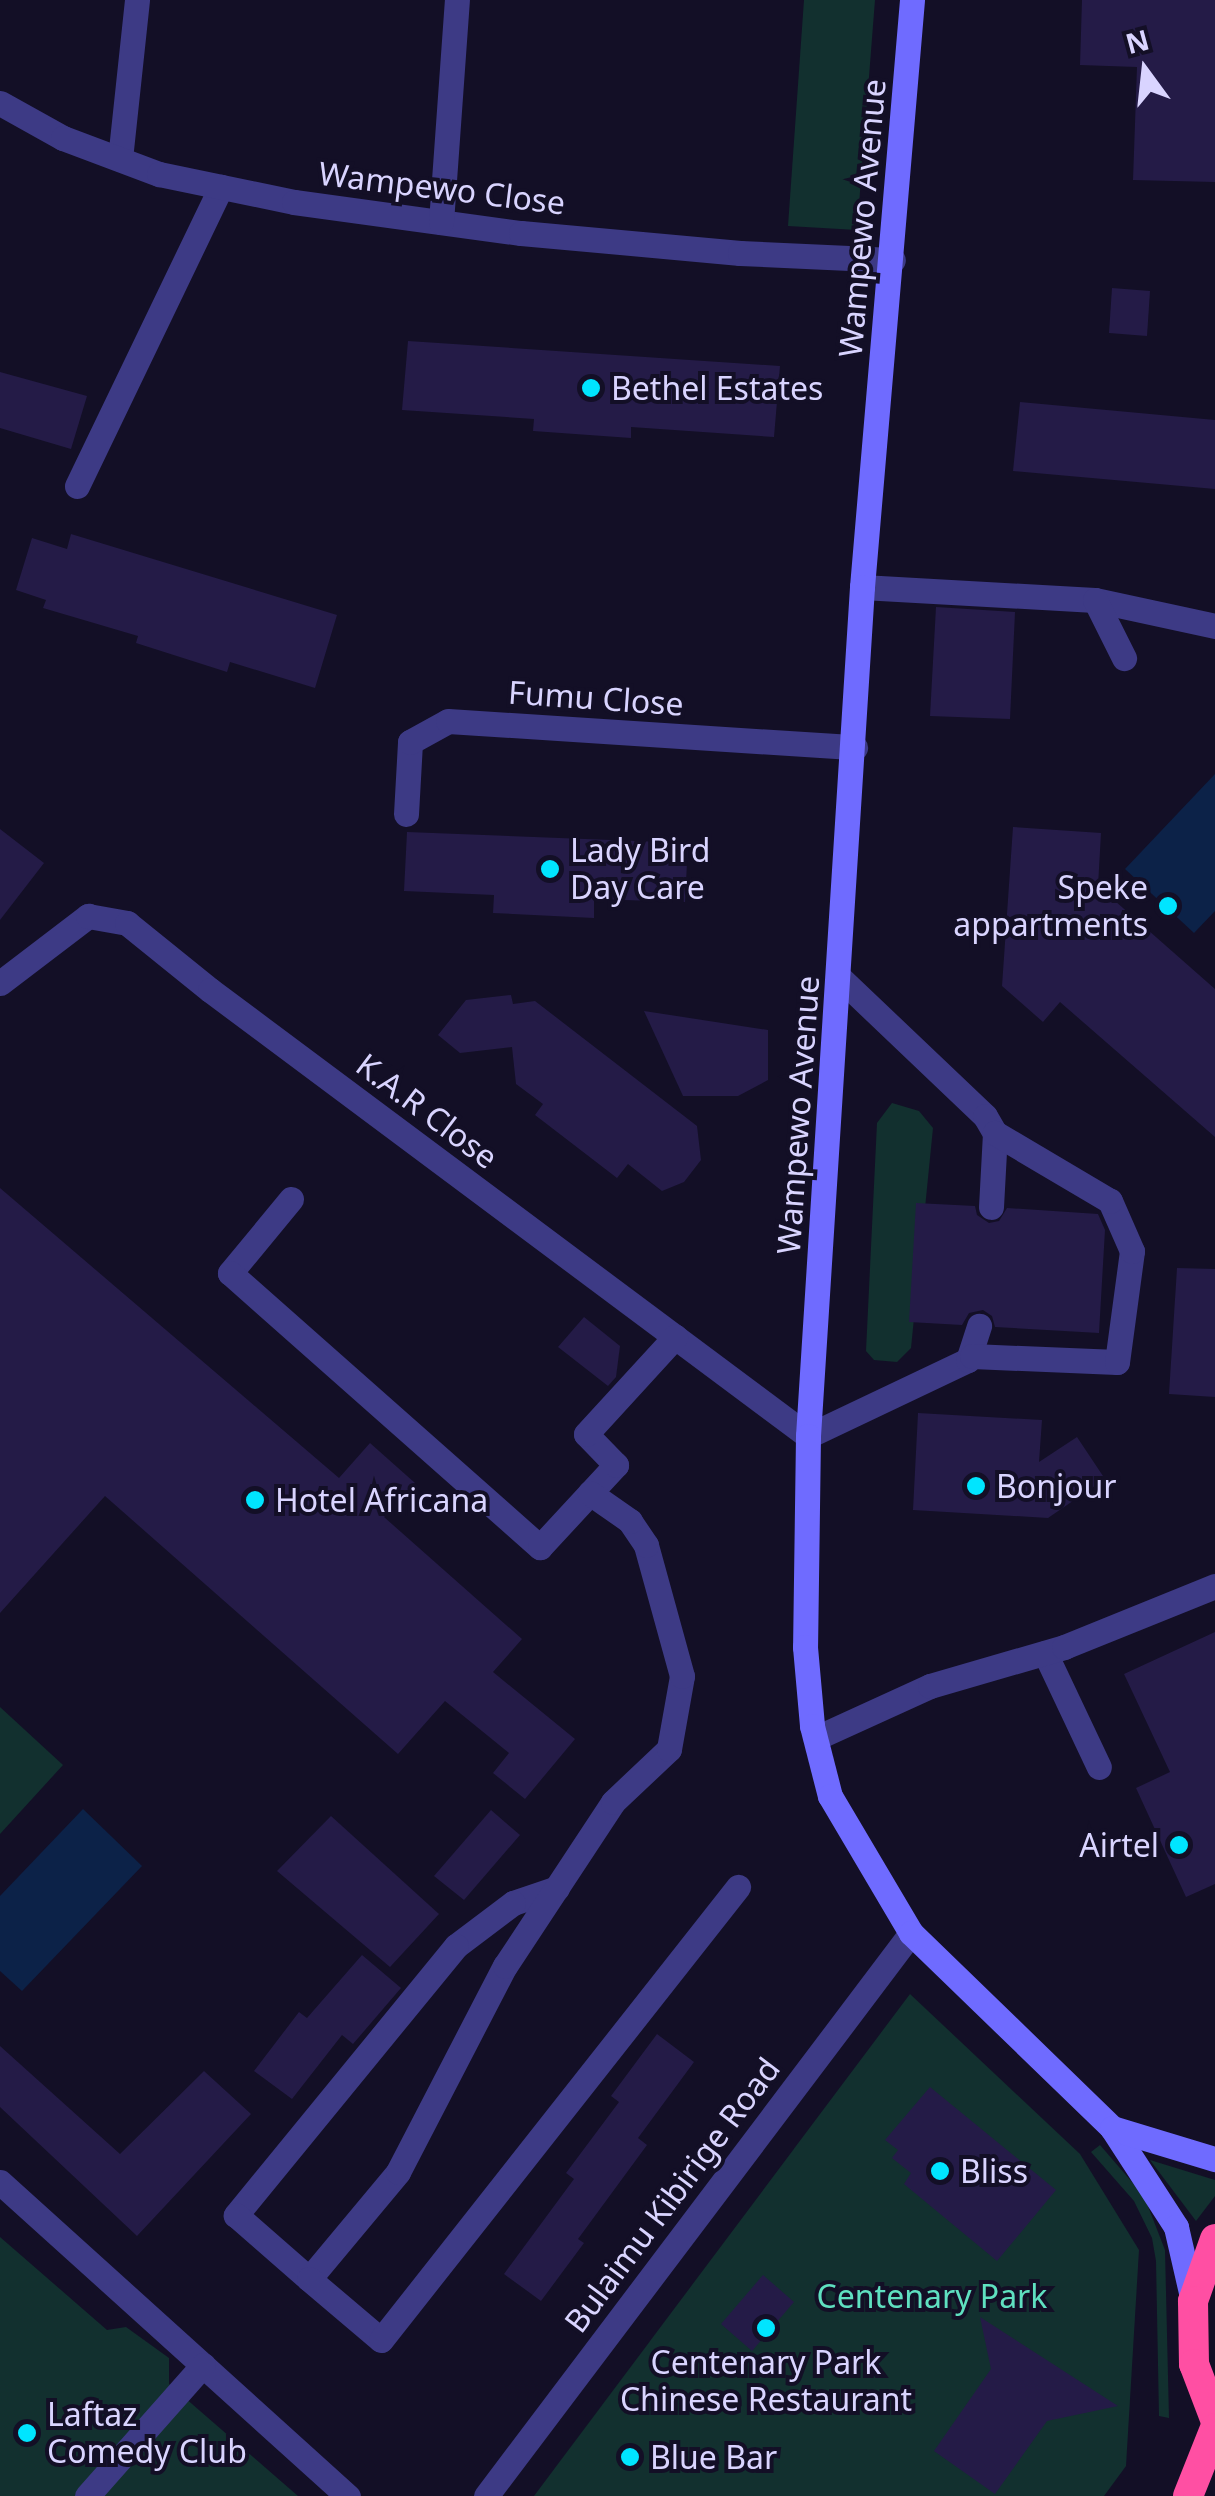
<!DOCTYPE html>
<style>
body{margin:0}
#map{position:relative;width:1215px;height:2496px;overflow:hidden;background:#130f26;font-family:"Noto Sans",sans-serif}
div>[style]{position:absolute}
[style*='--x']{left:calc(var(--x)*1px);top:calc(var(--y)*1px);width:calc(var(--w)*1px);rotate:calc(var(--a)*1deg)}
.green>*{inset:0;background:#12302f}
.water>*{inset:0;background:#0c2248}
.building>*{inset:0;background:#241b47}
.lane>*{height:25px;margin:-12.5px;padding:0 12.5px;transform-origin:12.5px;border-radius:12.5px;background:#3d3a85}
.street>*{height:25px;margin:-12.5px;padding:0 12.5px;transform-origin:12.5px;border-radius:12.5px;background:#3d3a85}
.secondary>*{height:25px;margin:-12.5px;padding:0 12.5px;transform-origin:12.5px;border-radius:12.5px;background:#6f6bff}
.highway>*{height:30px;margin:-15px;padding:0 15px;transform-origin:15px;border-radius:15px;background:#ff4fa3}
.dots>*{width:28px;height:28px;translate:-50% -50%;box-sizing:border-box;border:5px solid #130f26;border-radius:50%}
span{translate:-50% -50%;white-space:nowrap;text-align:center;line-height:1.15;-webkit-text-stroke:8px #130f26;paint-order:stroke}
.street-label{font-size:32px;color:#d9d4ff}
.poi-label{font-size:32px;color:#d9d4ff}
.left{translate:0 -50%;text-align:left}
.right{translate:-100% -50%;text-align:right}
.park-label{font-size:32px;color:#5fe0c0}
.north{position:absolute;left:1095px;top:20px;width:100px;height:100px;-webkit-text-stroke:8px #130f26;paint-order:stroke;rotate:345deg;font-size:28px;font-weight:700;line-height:40px;text-align:center;color:#d9d4ff}
.north::after{content:'';display:block;margin:auto;width:35px;height:45px;background:#d9d4ff;clip-path:polygon(50% 0,100% 100%,50% 72%,0 100%)}
</style>
<div id="map">
<div class="green">
<i style="clip-path:polygon(804px 0,875px 0,857px 230px,788px 226px)"></i>
<i style="clip-path:polygon(892px 1103px,919px 1111px,933px 1128px,911px 1348px,897px 1362px,874px 1360px,866px 1351px,877px 1123px)"></i>
<i style="clip-path:polygon(0 1707px,63px 1765px,0 1834px)"></i>
<i style="clip-path:polygon(910px 1994px,1080px 2154px,1139px 2250px,1126px 2466px,1104px 2496px,534px 2496px)"></i>
<i style="clip-path:polygon(1100px 2145px,1144px 2196px,1165px 2250px,1169px 2418px,1159px 2416px,1156px 2261px,1152px 2238px,1134px 2201px,1091px 2152px)"></i>
<i style="clip-path:polygon(1150px 2160px,1215px 2180px,1215px 2196px,1196px 2221px)"></i>
<i style="clip-path:polygon(0 2237px,107px 2330px,126px 2327px,169px 2358px,169px 2384px,298px 2496px,0 2496px)"></i>
</div>
<div class="water">
<i style="clip-path:polygon(1215px 774px,1215px 911px,1194px 933px,1125px 869px)"></i>
<i style="clip-path:polygon(83px 1809px,142px 1866px,22px 1991px,0 1971px,0 1896px)"></i>
</div>
<div class="building">
<i style="clip-path:polygon(1082px 0,1215px 0,1215px 182px,1133px 180px,1137px 67px,1080px 65px)"></i>
<i style="clip-path:polygon(1112px 288px,1150px 291px,1147px 336px,1109px 333px)"></i>
<i style="clip-path:polygon(408px 341px,780px 366px,774px 437px,631px 427px,631px 438px,533px 431px,534px 419px,402px 410px)"></i>
<i style="clip-path:polygon(0 372px,87px 396px,71px 449px,0 428px)"></i>
<i style="clip-path:polygon(1020px 402px,1215px 420px,1215px 489px,1013px 471px)"></i>
<i style="clip-path:polygon(71px 534px,337px 615px,315px 688px,230px 662px,227px 672px,136px 643px,138px 636px,43px 608px,46px 600px,16px 590px,32px 538px,67px 549px)"></i>
<i style="clip-path:polygon(936px 607px,1015px 612px,1010px 719px,930px 716px)"></i>
<i style="clip-path:polygon(1013px 827px,1101px 833px,1098px 886px,1215px 989px,1215px 1137px,1060px 1002px,1043px 1022px,1002px 986px)"></i>
<i style="clip-path:polygon(0 829px,44px 863px,0 920px)"></i>
<i style="clip-path:polygon(407px 832px,688px 843px,685px 902px,594px 899px,594px 918px,493px 913px,494px 895px,404px 891px)"></i>
<i style="clip-path:polygon(511px 995px,513px 1004px,535px 1001px,697px 1126px,701px 1160px,684px 1182px,662px 1191px,628px 1164px,617px 1178px,535px 1115px,543px 1104px,516px 1084px,512px 1047px,460px 1053px,438px 1035px,466px 1000px)"></i>
<i style="clip-path:polygon(644px 1011px,768px 1030px,768px 1080px,738px 1096px,683px 1096px)"></i>
<i style="clip-path:polygon(0 1188px,339px 1478px,370px 1443px,415px 1483px,384px 1517px,522px 1639px,493px 1672px,575px 1739px,525px 1799px,493px 1773px,509px 1753px,445px 1701px,398px 1754px,105px 1496px,0 1613px)"></i>
<i style="clip-path:polygon(916px 1203px,975px 1206px,977px 1215px,989px 1223px,999px 1221px,1007px 1208px,1098px 1214px,1105px 1230px,1099px 1333px,995px 1327px,992px 1316px,983px 1310px,969px 1313px,962px 1325px,909px 1322px)"></i>
<i style="clip-path:polygon(1177px 1268px,1215px 1269px,1215px 1397px,1169px 1394px)"></i>
<i style="clip-path:polygon(584px 1317px,620px 1346px,616px 1377px,608px 1386px,558px 1347px)"></i>
<i style="clip-path:polygon(918px 1413px,1042px 1420px,1039px 1462px,1077px 1437px,1105px 1479px,1048px 1518px,913px 1510px)"></i>
<i style="clip-path:polygon(1215px 1632px,1215px 1884px,1186px 1897px,1136px 1788px,1170px 1772px,1124px 1674px)"></i>
<i style="clip-path:polygon(491px 1810px,520px 1835px,464px 1900px,434px 1876px)"></i>
<i style="clip-path:polygon(331px 1816px,439px 1914px,390px 1967px,277px 1871px)"></i>
<i style="clip-path:polygon(362px 1955px,401px 1988px,353px 2044px,342px 2035px,292px 2099px,254px 2071px,299px 2012px,307px 2018px)"></i>
<i style="clip-path:polygon(657px 2034px,694px 2062px,638px 2138px,647px 2145px,578px 2239px,584px 2243px,541px 2301px,504px 2274px,574px 2179px,566px 2173px,619px 2102px,611px 2096px)"></i>
<i style="clip-path:polygon(0 2046px,120px 2154px,204px 2071px,251px 2114px,137px 2236px,0 2107px)"></i>
<i style="clip-path:polygon(930px 2087px,1056px 2190px,997px 2261px,904px 2184px,911px 2173px,892px 2158px,898px 2150px,885px 2140px)"></i>
<i style="clip-path:polygon(763px 2275px,794px 2302px,752px 2351px,721px 2324px)"></i>
<i style="clip-path:polygon(980px 2317px,1118px 2406px,1047px 2421px,995px 2494px,934px 2451px,991px 2369px)"></i>
</div>
<div class="lane">
<i style="--x:120;--y:159;--w:160;--a:-83.9"></i>
<i style="--x:77;--y:486;--w:332;--a:-64.3"></i>
<i style="--x:862;--y:587;--w:233;--a:3.2"></i>
<i style="--x:1095;--y:600;--w:123;--a:12.2"></i>
<i style="--x:1095;--y:600;--w:65;--a:63.4"></i>
<i style="--x:406;--y:814;--w:72;--a:-86.8"></i>
<i style="--x:410;--y:742;--w:43;--a:-28.9"></i>
<i style="--x:448;--y:721;--w:408;--a:3.7"></i>
<i style="--x:840;--y:978;--w:200;--a:43.6"></i>
<i style="--x:985;--y:1116;--w:20;--a:60"></i>
<i style="--x:995;--y:1133;--w:74;--a:93.1"></i>
<i style="--x:0;--y:983;--w:111;--a:-37.3"></i>
<i style="--x:88;--y:916;--w:40;--a:10"></i>
<i style="--x:127;--y:923;--w:107;--a:38.9"></i>
<i style="--x:210;--y:990;--w:746;--a:36.72"></i>
<i style="--x:808;--y:1436;--w:177;--a:-25.4"></i>
<i style="--x:968;--y:1360;--w:36;--a:-72"></i>
<i style="--x:291;--y:1199;--w:96;--a:129.5"></i>
<i style="--x:230;--y:1273;--w:414;--a:41.5"></i>
<i style="--x:540;--y:1547;--w:112;--a:-47.2"></i>
<i style="--x:616;--y:1465;--w:43;--a:-134.1"></i>
<i style="--x:586;--y:1434;--w:132;--a:-47.5"></i>
<i style="--x:972;--y:1356;--w:145;--a:2.4"></i>
<i style="--x:1117;--y:1362;--w:112;--a:-82.3"></i>
<i style="--x:1132;--y:1251;--w:55;--a:-113.7"></i>
<i style="--x:1110;--y:1201;--w:134;--a:-149.4"></i>
<i style="--x:1045;--y:1653;--w:126;--a:64.7"></i>
<i style="--x:816;--y:1738;--w:125;--a:-24.5"></i>
<i style="--x:930;--y:1686;--w:140;--a:-16.2"></i>
<i style="--x:1064;--y:1647;--w:163;--a:-22"></i>
<i style="--x:557;--y:1888;--w:46;--a:161.2"></i>
<i style="--x:513;--y:1903;--w:71;--a:143"></i>
<i style="--x:456;--y:1946;--w:348;--a:129.3"></i>
<i style="--x:236;--y:2215;--w:97;--a:41.2"></i>
<i style="--x:309;--y:2279;--w:139;--a:-50.2"></i>
<i style="--x:398;--y:2172;--w:232;--a:-62.6"></i>
<i style="--x:505;--y:1966;--w:196;--a:-56.6"></i>
<i style="--x:613;--y:1802;--w:77;--a:-43.4"></i>
<i style="--x:669;--y:1749;--w:74;--a:-79.9"></i>
<i style="--x:682;--y:1676;--w:136;--a:-105.4"></i>
<i style="--x:646;--y:1545;--w:29;--a:-124"></i>
<i style="--x:630;--y:1521;--w:49;--a:-145"></i>
<i style="--x:0;--y:2182;--w:469;--a:42.1"></i>
<i style="--x:309;--y:2279;--w:94;--a:40.3"></i>
<i style="--x:381;--y:2340;--w:577;--a:-51.76"></i>
<i style="--x:87;--y:2496;--w:175;--a:-48.5"></i>
<i style="--x:486;--y:2496;--w:705;--a:-52.95"></i>
</div>
<div class="street">
<i style="--x:0;--y:103;--w:72;--a:29.1"></i>
<i style="--x:63;--y:138;--w:103;--a:20.6"></i>
<i style="--x:159;--y:174;--w:138;--a:11.7"></i>
<i style="--x:294;--y:202;--w:229;--a:7.8"></i>
<i style="--x:521;--y:233;--w:220;--a:5.2"></i>
<i style="--x:740;--y:253;--w:153;--a:2.6"></i>
<i style="--x:441;--y:222;--w:223;--a:-85.9"></i>
</div>
<div class="secondary">
<i style="--x:912;--y:0;--w:589;--a:94.87"></i>
<i style="--x:862;--y:587;--w:851;--a:93.64"></i>
<i style="--x:808;--y:1436;--w:211;--a:90.8"></i>
<i style="--x:805;--y:1647;--w:79;--a:84.9"></i>
<i style="--x:812;--y:1726;--w:72;--a:75.6"></i>
<i style="--x:830;--y:1796;--w:159;--a:59.4"></i>
<i style="--x:911;--y:1933;--w:280;--a:44.1"></i>
<i style="--x:1112;--y:2128;--w:118;--a:57.1"></i>
<i style="--x:1176;--y:2227;--w:76;--a:77.1"></i>
<i style="--x:1112;--y:2128;--w:108;--a:16.8"></i>
</div>
<div class="highway">
<i style="--x:1215;--y:2239;--w:66;--a:109.5"></i>
<i style="--x:1193;--y:2301;--w:63;--a:89.1"></i>
<i style="--x:1194;--y:2364;--w:59;--a:69.1"></i>
<i style="--x:1188;--y:2496;--w:73;--a:-68.3"></i>
</div>
<div class="dots">
<i style="left:591px;top:388px;background:#00e5ff"></i>
<i style="left:550px;top:869px;background:#00e5ff"></i>
<i style="left:1168px;top:906px;background:#00e5ff"></i>
<i style="left:976px;top:1486px;background:#00e5ff"></i>
<i style="left:255px;top:1500px;background:#00e5ff"></i>
<i style="left:1179px;top:1845px;background:#00e5ff"></i>
<i style="left:940px;top:2171px;background:#00e5ff"></i>
<i style="left:766px;top:2328px;background:#00e5ff"></i>
<i style="left:27px;top:2433px;background:#00e5ff"></i>
<i style="left:630px;top:2457px;background:#00e5ff"></i>
</div>
<div class="street-label">
<span style="left:442px;top:188px;rotate:7deg">Wampewo Close</span>
<span style="left:862px;top:218px;rotate:-85deg">Wampewo Avenue</span>
<span style="left:596px;top:698px;rotate:4deg">Fumu Close</span>
<span style="left:427px;top:1111px;rotate:37deg">K.A.R Close</span>
<span style="left:798px;top:1115px;rotate:-86deg">Wampewo Avenue</span>
<span style="left:672px;top:2195px;rotate:-53deg">Bulaimu Kibirige Road</span>
</div>
<div class="poi-label">
<span class="left" style="left:611px;top:388px">Bethel Estates</span>
<span class="left" style="left:570px;top:869px">Lady Bird<br>Day Care</span>
<span class="right" style="left:1148px;top:906px">Speke<br>appartments</span>
<span class="left" style="left:996px;top:1486px">Bonjour</span>
<span class="left" style="left:275px;top:1500px">Hotel Africana</span>
<span class="right" style="left:1159px;top:1845px">Airtel</span>
<span class="left" style="left:960px;top:2171px">Bliss</span>
<span style="left:766px;top:2381px">Centenary Park<br>Chinese Restaurant</span>
<span class="left" style="left:47px;top:2433px">Laftaz<br>Comedy Club</span>
<span class="left" style="left:650px;top:2457px">Blue Bar</span>
</div>
<div class="park-label">
<span style="left:932px;top:2296px">Centenary Park</span>
</div>
<div class="north">N</div>
</div>
